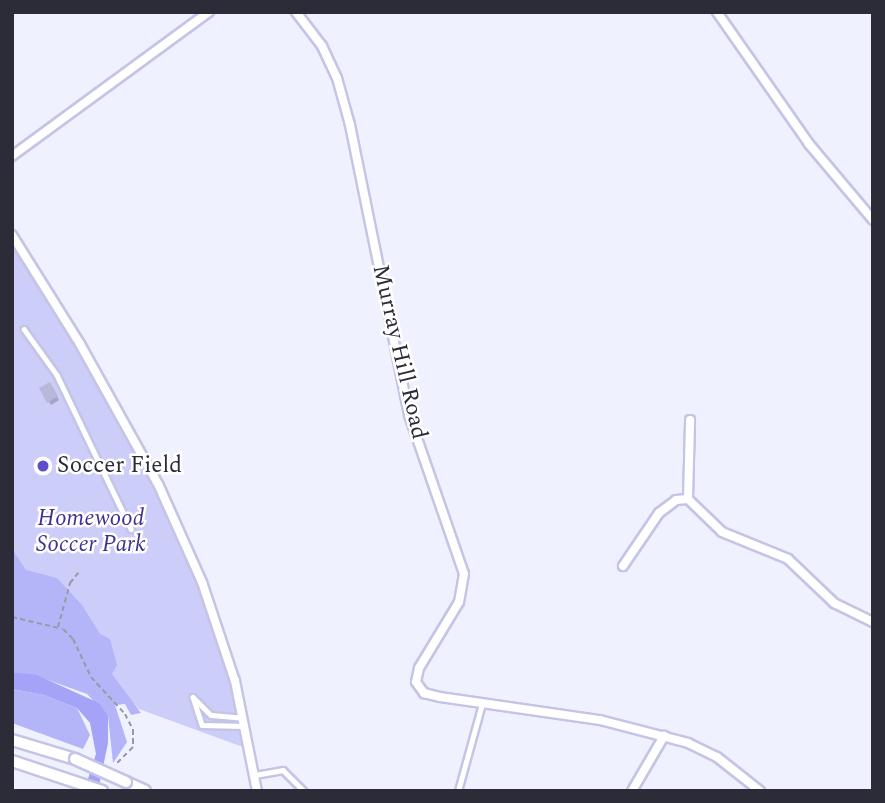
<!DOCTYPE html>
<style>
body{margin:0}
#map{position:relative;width:885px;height:803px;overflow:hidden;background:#f0f1fe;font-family:Spectral,serif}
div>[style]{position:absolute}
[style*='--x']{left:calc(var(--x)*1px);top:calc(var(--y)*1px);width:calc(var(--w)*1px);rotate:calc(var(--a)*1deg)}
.green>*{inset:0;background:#cccdf8}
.forest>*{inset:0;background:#b4b4f8}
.water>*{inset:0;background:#a5a3f7}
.shadow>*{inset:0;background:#0003}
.building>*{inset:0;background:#b8b9d8}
.path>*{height:2px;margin-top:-1px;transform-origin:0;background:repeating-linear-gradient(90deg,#9999a6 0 5px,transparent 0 8.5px)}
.roads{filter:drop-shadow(2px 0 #c4c5e5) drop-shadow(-2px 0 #c4c5e5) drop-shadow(0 2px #c4c5e5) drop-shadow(0 -2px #c4c5e5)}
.service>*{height:4.5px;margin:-2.25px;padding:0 2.25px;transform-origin:2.25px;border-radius:2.25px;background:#fff}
.minor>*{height:8px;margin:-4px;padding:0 4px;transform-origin:4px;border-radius:4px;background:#fff}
.secondary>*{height:10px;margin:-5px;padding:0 5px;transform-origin:5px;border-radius:5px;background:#fff}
.bridges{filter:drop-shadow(2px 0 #c4c5e5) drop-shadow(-2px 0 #c4c5e5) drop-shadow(0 2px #c4c5e5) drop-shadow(0 -2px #c4c5e5)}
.secondary-bridge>*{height:10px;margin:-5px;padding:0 5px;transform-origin:5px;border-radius:5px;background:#fff}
.dots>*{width:19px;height:19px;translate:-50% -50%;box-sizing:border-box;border:4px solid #fff;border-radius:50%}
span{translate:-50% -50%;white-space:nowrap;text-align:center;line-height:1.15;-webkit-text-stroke:5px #fff;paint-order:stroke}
.street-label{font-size:23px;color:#2c2c38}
.poi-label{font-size:23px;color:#2c2c38}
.left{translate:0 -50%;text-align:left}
.park-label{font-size:23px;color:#403190;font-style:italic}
.frame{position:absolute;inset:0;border:14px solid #2c2c38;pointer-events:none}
</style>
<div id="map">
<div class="green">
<i style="clip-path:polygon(12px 233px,68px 323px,173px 518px,223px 643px,251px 750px,139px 709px,12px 579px)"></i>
</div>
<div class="forest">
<i style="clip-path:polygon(12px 549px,26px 570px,57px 578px,82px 605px,100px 634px,110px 639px,117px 665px,112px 674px,141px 713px,131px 715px,125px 704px,115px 705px,127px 742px,113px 763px,108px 716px,87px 694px,37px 676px,12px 672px)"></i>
<i style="clip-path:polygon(12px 689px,44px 695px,77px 708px,90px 735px,83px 749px,12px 723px)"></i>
</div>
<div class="water">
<i style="clip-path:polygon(12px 672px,37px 675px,99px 703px,108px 716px,108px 743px,98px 791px,84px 791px,96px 754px,90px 723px,77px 708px,44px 695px,12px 689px)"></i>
</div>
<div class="shadow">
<i style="clip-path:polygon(49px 384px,59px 400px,51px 405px,41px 389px)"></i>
</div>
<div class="building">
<i style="clip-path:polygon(50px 382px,58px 396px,47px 403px,39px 388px)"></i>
</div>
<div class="path">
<i style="--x:12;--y:617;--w:52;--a:13.2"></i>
<i style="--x:63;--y:629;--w:14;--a:45"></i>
<i style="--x:73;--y:639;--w:42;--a:64.7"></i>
<i style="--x:91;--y:677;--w:50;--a:47.4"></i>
<i style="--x:125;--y:714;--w:18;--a:63"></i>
<i style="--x:133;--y:730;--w:17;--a:90"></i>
<i style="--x:133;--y:747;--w:25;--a:135"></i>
<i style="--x:58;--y:627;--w:46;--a:-74.7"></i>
<i style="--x:70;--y:583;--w:14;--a:-51"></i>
</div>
<div class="roads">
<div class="service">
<i style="--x:24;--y:329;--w:57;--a:54.3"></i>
<i style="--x:57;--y:375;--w:171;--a:64.3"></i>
<i style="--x:193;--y:697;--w:29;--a:72"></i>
<i style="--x:202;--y:725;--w:43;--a:1.3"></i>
<i style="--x:193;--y:697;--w:25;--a:45"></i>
<i style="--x:211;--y:715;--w:32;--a:5"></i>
<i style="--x:255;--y:775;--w:28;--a:-10"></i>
<i style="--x:283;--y:770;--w:30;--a:45"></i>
<i style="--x:458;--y:791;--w:90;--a:-74.6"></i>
</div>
<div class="minor">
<i style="--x:296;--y:12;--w:43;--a:52.6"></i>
<i style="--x:322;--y:46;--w:35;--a:65"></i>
<i style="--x:337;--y:78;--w:49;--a:74.5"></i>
<i style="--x:350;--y:125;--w:296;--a:78.5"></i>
<i style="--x:409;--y:415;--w:168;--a:70.9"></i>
<i style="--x:464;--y:574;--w:28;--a:100"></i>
<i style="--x:459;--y:602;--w:77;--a:121.2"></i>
<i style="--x:419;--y:668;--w:14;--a:102"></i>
<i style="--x:416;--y:682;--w:14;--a:54"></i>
<i style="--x:424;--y:693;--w:16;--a:14"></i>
<i style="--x:440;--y:697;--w:162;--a:8.2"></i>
<i style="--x:600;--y:720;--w:91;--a:14.6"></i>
<i style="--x:688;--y:743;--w:32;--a:26"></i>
<i style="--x:717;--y:757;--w:55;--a:38.3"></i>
<i style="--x:717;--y:12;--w:161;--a:55.1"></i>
<i style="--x:809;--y:144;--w:99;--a:49.9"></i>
<i style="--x:12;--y:156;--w:244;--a:-36.2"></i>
<i style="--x:12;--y:235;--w:128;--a:58"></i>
<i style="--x:80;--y:344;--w:162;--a:60.9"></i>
<i style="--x:159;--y:486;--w:105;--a:65.9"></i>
<i style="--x:202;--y:582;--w:104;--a:71.6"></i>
<i style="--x:235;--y:681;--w:112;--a:78.7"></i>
<i style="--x:688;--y:499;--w:47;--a:44.1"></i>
<i style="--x:722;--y:532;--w:71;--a:22.2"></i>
<i style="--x:788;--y:559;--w:64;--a:43.7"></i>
<i style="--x:834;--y:603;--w:43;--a:26"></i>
<i style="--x:688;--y:499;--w:79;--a:-88.5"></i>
<i style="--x:623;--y:566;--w:64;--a:-55.8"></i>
<i style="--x:659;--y:513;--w:21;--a:-37"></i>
<i style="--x:676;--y:500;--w:12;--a:-5"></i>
<i style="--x:632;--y:791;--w:64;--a:-59.8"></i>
</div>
<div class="secondary">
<i style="--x:12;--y:740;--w:66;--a:16.8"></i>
<i style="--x:12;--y:761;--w:95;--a:18.4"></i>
<i style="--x:126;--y:782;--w:21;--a:25"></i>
</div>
</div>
<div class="bridges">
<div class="secondary-bridge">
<i style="--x:75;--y:759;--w:56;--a:24.3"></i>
</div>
</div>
<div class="dots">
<i style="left:43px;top:466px;background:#5f4fc7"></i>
</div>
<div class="street-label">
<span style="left:399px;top:352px;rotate:77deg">Murray Hill Road</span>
</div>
<div class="poi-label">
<span class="left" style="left:57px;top:466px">Soccer Field</span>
</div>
<div class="park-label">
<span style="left:91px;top:532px">Homewood<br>Soccer Park</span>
</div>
<div class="frame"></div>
</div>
